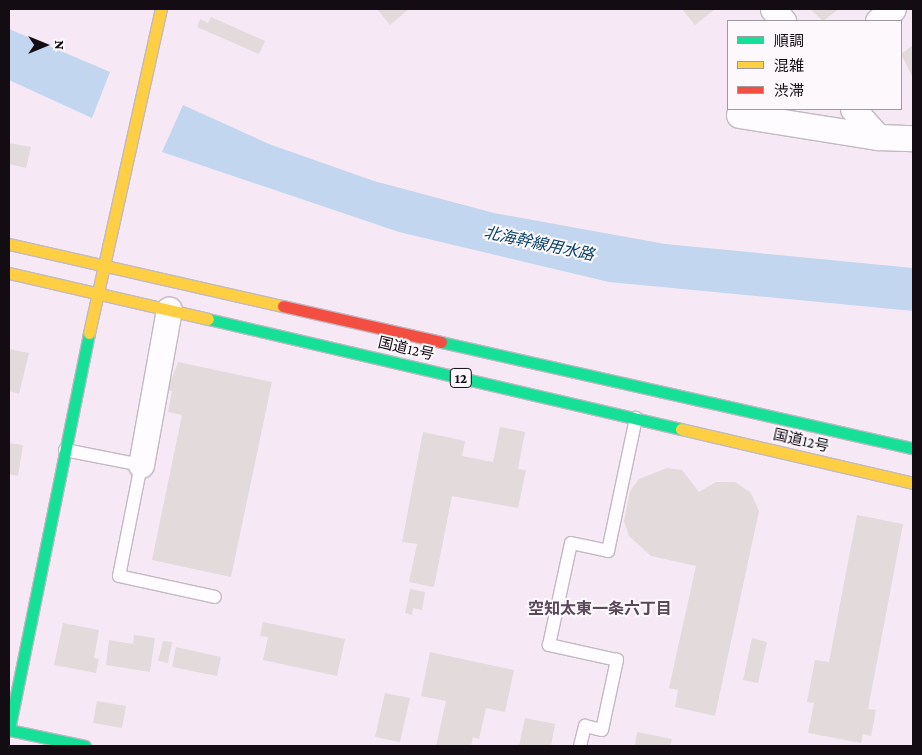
<!DOCTYPE html>
<meta charset="utf-8">
<style>
body{margin:0}
#map{position:relative;width:922px;height:755px;overflow:hidden;background:#f6e9f5;font-family:"Crimson Pro","Noto Sans JP",serif}
div>[style]{position:absolute}
[style*='--x']{left:calc(var(--x)*1px);top:calc(var(--y)*1px);width:calc(var(--w)*1px);rotate:calc(var(--a)*1deg)}
.water>*{inset:0;background:#c2d6f0}
.building>*{inset:0;background:#e3dadb}
.roads{filter:drop-shadow(1px 0 #c2b9c2) drop-shadow(-1px 0 #c2b9c2) drop-shadow(0 1px #c2b9c2) drop-shadow(0 -1px #c2b9c2)}
.lane>*{height:12px;margin:-6px;padding:0 6px;transform-origin:6px;border-radius:6px;background:#fefcfe}
.street>*{height:25px;margin:-12.5px;padding:0 12.5px;transform-origin:12.5px;border-radius:12.5px;background:#fefcfe}
.fast>*{height:11px;margin:-5.5px;padding:0 5.5px;transform-origin:5.5px;border-radius:5.5px;background:#16e098}
.slow>*{height:11px;margin:-5.5px;padding:0 5.5px;transform-origin:5.5px;border-radius:5.5px;background:#ffcf43}
.jam>*{height:11px;margin:-5.5px;padding:0 5.5px;transform-origin:5.5px;border-radius:5.5px;background:#f24e42}
span{translate:-50% -50%;white-space:nowrap;text-align:center;line-height:1.15;-webkit-text-stroke:4px #fcf8fc;paint-order:stroke}
.shield-label span{padding:1px 4px;background:#fcf8fc;border:1px solid;border-radius:4px;-webkit-text-stroke-width:0}
.shield-label{font-size:14px;color:#130c13;font-weight:700}
.street-label{font-size:15px;color:#130c13}
.water-label{font-size:16px;color:#09436b;font-style:italic}
.neighbourhood-label{font-size:16px;color:#5a4759;font-weight:700}
.frame{position:absolute;inset:0;border:10px solid #130c13;pointer-events:none}
.legend{position:absolute;left:727px;top:20px;width:175px;height:90px;box-sizing:border-box;background:#fcf8fc;border:1px solid #9f9a9f;margin:0;padding:6px 9px;list-style:none;font-size:15px;color:#130c13}
.legend li{display:flex;align-items:center;gap:10px;height:25px}
.legend b{width:25px;border:1px solid #9f9a9f}
.north{position:absolute;left:20px;top:20px;width:50px;height:50px;-webkit-text-stroke:4px #fcf8fc;paint-order:stroke;rotate:90deg;font-size:14px;font-weight:700;line-height:20px;text-align:center;color:#130c13}
.north::after{content:'';display:block;margin:auto;width:18px;height:22px;background:#130c13;clip-path:polygon(50% 0,100% 100%,50% 72%,0 100%)}
</style>
<div id="map">
<div class="water">
<i style="clip-path:polygon(9px 29px,110px 72px,92px 118px,9px 80px)"></i>
<i style="clip-path:polygon(183px 105px,269px 144px,374px 181px,494px 213px,665px 244px,913px 268px,913px 311px,609px 282px,399px 232px,162px 152px)"></i>
</div>
<div class="building">
<i style="clip-path:polygon(377px 9px,409px 9px,390px 25px)"></i>
<i style="clip-path:polygon(682px 9px,715px 9px,695px 25px)"></i>
<i style="clip-path:polygon(810px 9px,839px 9px,823px 21px)"></i>
<i style="clip-path:polygon(211px 17px,265px 41px,259px 54px,197px 27px,200px 19px,208px 23px)"></i>
<i style="clip-path:polygon(913px 45px,913px 75px,912px 76px,901px 54px)"></i>
<i style="clip-path:polygon(9px 143px,31px 147px,26px 168px,9px 164px)"></i>
<i style="clip-path:polygon(9px 349px,29px 353px,19px 394px,9px 391px)"></i>
<i style="clip-path:polygon(178px 362px,272px 382px,231px 577px,152px 560px,182px 415px,168px 412px,172px 391px,167px 390px)"></i>
<i style="clip-path:polygon(500px 427px,525px 432px,518px 469px,526px 470px,518px 508px,452px 496px,434px 587px,409px 582px,417px 544px,402px 542px,423px 432px,465px 441px,462px 456px,493px 462px)"></i>
<i style="clip-path:polygon(9px 443px,23px 445px,18px 476px,9px 474px)"></i>
<i style="clip-path:polygon(667px 468px,682px 470px,699px 492px,716px 482px,735px 482px,751px 493px,759px 511px,715px 716px,675px 707px,678px 690px,669px 688px,696px 566px,651px 556px,629px 536px,624px 521px,630px 491px,639px 479px)"></i>
<i style="clip-path:polygon(857px 515px,903px 524px,868px 709px,876px 710px,871px 736px,863px 734px,861px 743px,808px 733px,814px 703px,807px 702px,815px 660px,829px 662px)"></i>
<i style="clip-path:polygon(410px 589px,425px 592px,422px 610px,413px 608px,412px 615px,405px 613px)"></i>
<i style="clip-path:polygon(263px 622px,345px 639px,337px 676px,263px 660px,268px 637px,260px 636px)"></i>
<i style="clip-path:polygon(63px 623px,99px 630px,94px 658px,99px 659px,96px 673px,54px 665px)"></i>
<i style="clip-path:polygon(134px 635px,155px 638px,150px 672px,106px 665px,109px 640px,133px 644px)"></i>
<i style="clip-path:polygon(752px 638px,767px 642px,758px 683px,743px 680px)"></i>
<i style="clip-path:polygon(163px 641px,172px 642px,168px 663px,158px 661px)"></i>
<i style="clip-path:polygon(176px 647px,221px 657px,217px 676px,172px 667px)"></i>
<i style="clip-path:polygon(430px 652px,514px 670px,505px 712px,486px 708px,479px 739px,473px 737px,471px 746px,436px 746px,446px 701px,421px 696px)"></i>
<i style="clip-path:polygon(385px 693px,410px 698px,400px 742px,375px 737px)"></i>
<i style="clip-path:polygon(97px 701px,126px 706px,122px 728px,93px 723px)"></i>
<i style="clip-path:polygon(525px 718px,555px 724px,551px 746px,519px 746px)"></i>
<i style="clip-path:polygon(637px 732px,672px 739px,670px 746px,635px 746px)"></i>
</div>
<div class="roads">
<div class="lane">
<i style="--x:65;--y:450;--w:77;--a:11.2"></i>
<i style="--x:141;--y:465;--w:113;--a:101.2"></i>
<i style="--x:119;--y:576;--w:98;--a:12.3"></i>
<i style="--x:580;--y:746;--w:21;--a:-76"></i>
<i style="--x:585;--y:726;--w:17;--a:13"></i>
<i style="--x:602;--y:730;--w:72;--a:-77.9"></i>
<i style="--x:617;--y:660;--w:70;--a:-167.6"></i>
<i style="--x:549;--y:645;--w:104;--a:-77.8"></i>
<i style="--x:571;--y:543;--w:38;--a:12"></i>
<i style="--x:608;--y:551;--w:136;--a:-78.1"></i>
</div>
<div class="street">
<i style="--x:773;--y:9;--w:16;--a:50"></i>
<i style="--x:878;--y:21;--w:19;--a:-39"></i>
<i style="--x:853;--y:109;--w:38;--a:48"></i>
<i style="--x:739;--y:115;--w:141;--a:9"></i>
<i style="--x:878;--y:137;--w:35;--a:2"></i>
<i style="--x:141;--y:465;--w:158;--a:-79.8"></i>
</div>
<div class="fast">
<i style="--x:208;--y:319;--w:486;--a:13.1"></i>
<i style="--x:441;--y:342;--w:484;--a:12.7"></i>
<i style="--x:85;--y:746;--w:78;--a:-168.1"></i>
<i style="--x:9;--y:730;--w:405;--a:-78.6"></i>
</div>
<div class="slow">
<i style="--x:9;--y:244;--w:281;--a:12.8"></i>
<i style="--x:9;--y:273;--w:204;--a:13"></i>
<i style="--x:89;--y:333;--w:332;--a:-77.5"></i>
<i style="--x:681;--y:429;--w:238;--a:13.1"></i>
</div>
<div class="jam">
<i style="--x:283;--y:306;--w:162;--a:12.8"></i>
</div>
</div>
<div class="shield-label">
<span style="left:461px;top:378px">12</span>
</div>
<div class="street-label">
<span style="left:406px;top:349px;rotate:13deg">国道12号</span>
<span style="left:801px;top:441px;rotate:13deg">国道12号</span>
</div>
<div class="water-label">
<span style="left:539px;top:244px;rotate:12deg">北海幹線用水路</span>
</div>
<div class="neighbourhood-label">
<span style="left:600px;top:609px">空知太東一条六丁目</span>
</div>
<div class="frame"></div>
<ul class="legend">
<li><b style="height:6px;background:#16e098"></b>順調</li>
<li><b style="height:6px;background:#ffcf43"></b>混雑</li>
<li><b style="height:6px;background:#f24e42"></b>渋滞</li>
</ul>
<div class="north">N</div>
</div>
